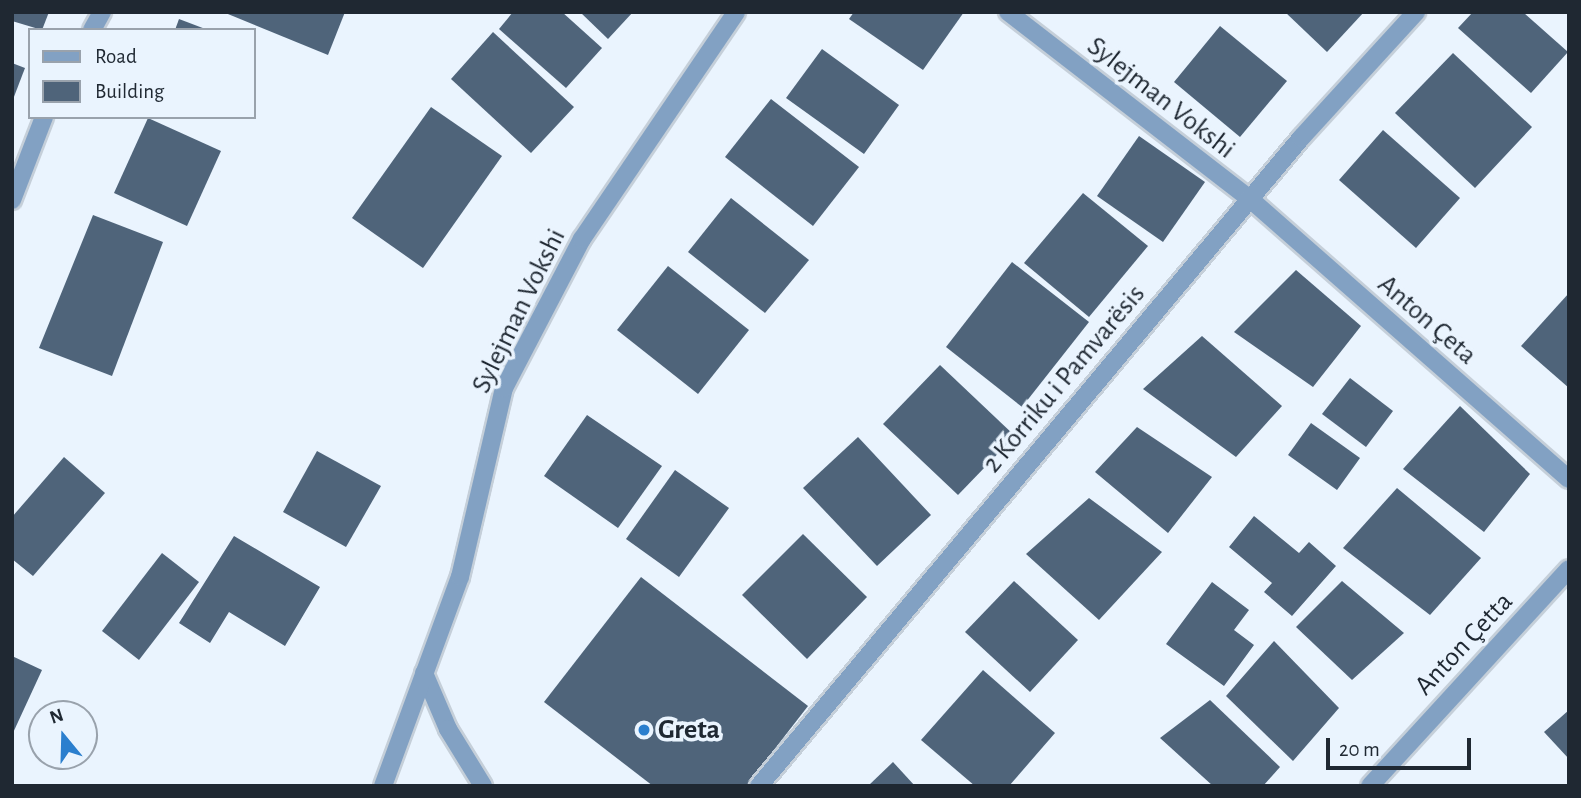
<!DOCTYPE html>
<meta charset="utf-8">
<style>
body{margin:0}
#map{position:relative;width:1581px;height:798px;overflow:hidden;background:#eaf4fe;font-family:"Alegreya Sans",sans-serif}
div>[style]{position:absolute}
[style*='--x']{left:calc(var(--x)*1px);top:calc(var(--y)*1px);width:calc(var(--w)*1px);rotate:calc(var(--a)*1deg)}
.building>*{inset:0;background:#4f647a}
.roads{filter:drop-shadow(2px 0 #c5cfd9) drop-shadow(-2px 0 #c5cfd9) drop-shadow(0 2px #c5cfd9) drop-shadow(0 -2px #c5cfd9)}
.minor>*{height:18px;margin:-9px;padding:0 9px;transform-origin:9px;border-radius:9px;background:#82a1c3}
.dots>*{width:19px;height:19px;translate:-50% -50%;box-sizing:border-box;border:4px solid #eaf4fe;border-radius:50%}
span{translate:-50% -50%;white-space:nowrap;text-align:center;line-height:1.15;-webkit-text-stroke:7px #eaf4fe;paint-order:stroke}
.street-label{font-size:28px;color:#1f2832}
.poi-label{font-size:28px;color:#1f2832;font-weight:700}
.left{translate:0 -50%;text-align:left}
.frame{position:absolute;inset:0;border:14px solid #1f2832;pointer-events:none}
.legend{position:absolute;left:28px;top:28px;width:228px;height:91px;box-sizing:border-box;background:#eaf4fe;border:2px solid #99a2ac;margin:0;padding:9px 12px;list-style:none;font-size:21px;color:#1f2832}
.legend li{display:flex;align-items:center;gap:14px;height:35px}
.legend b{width:35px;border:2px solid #99a2ac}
.north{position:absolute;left:28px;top:700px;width:70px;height:70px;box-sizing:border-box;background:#eaf4fe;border:2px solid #99a2ac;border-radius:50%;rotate:341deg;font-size:19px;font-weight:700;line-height:28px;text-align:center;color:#1f2832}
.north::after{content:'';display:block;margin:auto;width:24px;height:32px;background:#2b7fce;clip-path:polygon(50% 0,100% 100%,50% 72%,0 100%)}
.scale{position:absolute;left:1326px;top:738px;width:145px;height:32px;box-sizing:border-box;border:4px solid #1f2832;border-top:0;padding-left:9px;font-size:21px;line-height:24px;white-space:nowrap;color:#1f2832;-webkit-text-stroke:5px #eaf4fe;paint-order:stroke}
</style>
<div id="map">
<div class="building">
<i style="clip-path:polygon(12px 12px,49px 12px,42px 30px,12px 21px)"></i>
<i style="clip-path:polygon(223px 12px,345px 12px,328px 55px)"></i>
<i style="clip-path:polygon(513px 12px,562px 12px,602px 48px,566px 88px,499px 29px)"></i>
<i style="clip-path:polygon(580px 12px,633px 12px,608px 39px)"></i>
<i style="clip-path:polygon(854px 12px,964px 12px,923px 70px,849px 19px)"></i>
<i style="clip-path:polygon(1285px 12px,1364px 12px,1327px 52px)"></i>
<i style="clip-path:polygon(1473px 12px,1523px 12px,1568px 52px,1531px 93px,1458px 28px)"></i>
<i style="clip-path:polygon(179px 19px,208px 30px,175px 30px)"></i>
<i style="clip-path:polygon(1220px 26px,1287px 81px,1240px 137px,1174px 82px)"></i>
<i style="clip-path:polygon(493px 32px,574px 107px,531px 153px,451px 79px)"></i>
<i style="clip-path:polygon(822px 49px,899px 105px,864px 154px,786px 98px)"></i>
<i style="clip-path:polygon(1453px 53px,1532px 127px,1475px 188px,1395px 113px)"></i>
<i style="clip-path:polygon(12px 63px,25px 68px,12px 102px)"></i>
<i style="clip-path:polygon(771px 99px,859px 167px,813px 226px,725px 157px)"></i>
<i style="clip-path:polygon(431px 107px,502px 156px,423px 268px,352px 218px)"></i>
<i style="clip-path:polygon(148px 118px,221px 151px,187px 226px,114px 193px)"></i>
<i style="clip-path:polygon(1383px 130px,1460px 198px,1416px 248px,1339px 180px)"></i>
<i style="clip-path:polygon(1139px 136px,1205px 182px,1163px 242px,1097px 196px)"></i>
<i style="clip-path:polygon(1083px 193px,1148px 246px,1089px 317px,1024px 263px)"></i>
<i style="clip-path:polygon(731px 198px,809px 260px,765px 313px,688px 252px)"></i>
<i style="clip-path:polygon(93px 215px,163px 242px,112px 376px,39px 348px)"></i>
<i style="clip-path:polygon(1012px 262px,1089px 322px,1022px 407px,946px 347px)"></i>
<i style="clip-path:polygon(668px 266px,749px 330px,698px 394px,617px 330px)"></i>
<i style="clip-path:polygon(1296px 270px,1361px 326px,1313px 387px,1234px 332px)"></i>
<i style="clip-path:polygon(1569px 293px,1569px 388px,1521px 346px)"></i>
<i style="clip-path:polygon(1202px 336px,1282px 406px,1236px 457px,1143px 389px)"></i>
<i style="clip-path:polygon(940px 365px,1015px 436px,958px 495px,883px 424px)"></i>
<i style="clip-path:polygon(1350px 378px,1393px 411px,1366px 447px,1322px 414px)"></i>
<i style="clip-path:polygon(1460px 406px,1530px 474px,1484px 532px,1403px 469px)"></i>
<i style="clip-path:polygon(587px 415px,662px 466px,618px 528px,544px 476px)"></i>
<i style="clip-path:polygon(1311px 423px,1360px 458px,1337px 490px,1288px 455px)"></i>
<i style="clip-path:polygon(1137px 427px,1212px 477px,1168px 533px,1095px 472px)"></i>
<i style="clip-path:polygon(858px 437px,931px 515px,877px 566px,803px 488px)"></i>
<i style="clip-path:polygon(317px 451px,381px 486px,346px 547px,283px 512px)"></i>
<i style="clip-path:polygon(64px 457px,105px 493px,33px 576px,12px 559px,12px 517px)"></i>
<i style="clip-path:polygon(675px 470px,729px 508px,679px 577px,626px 539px)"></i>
<i style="clip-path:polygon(1397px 488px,1481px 558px,1430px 615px,1343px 548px)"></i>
<i style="clip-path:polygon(1089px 498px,1162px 552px,1099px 620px,1026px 554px)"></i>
<i style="clip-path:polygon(1254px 516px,1299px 553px,1309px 542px,1336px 566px,1292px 616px,1264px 592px,1272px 583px,1229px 547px)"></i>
<i style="clip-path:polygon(803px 534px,867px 597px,807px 659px,742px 595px)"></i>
<i style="clip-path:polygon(234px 536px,320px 587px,285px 646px,229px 612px,210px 643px,179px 623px)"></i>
<i style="clip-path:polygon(162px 553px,199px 582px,139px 660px,102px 631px)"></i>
<i style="clip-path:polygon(641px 577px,808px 706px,746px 786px,653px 786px,544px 702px)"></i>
<i style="clip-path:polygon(1014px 581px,1078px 640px,1030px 692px,965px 632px)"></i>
<i style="clip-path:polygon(1342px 581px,1404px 633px,1352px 680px,1296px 627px)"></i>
<i style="clip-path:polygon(1212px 582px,1249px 610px,1234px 630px,1254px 645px,1224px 686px,1166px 644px)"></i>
<i style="clip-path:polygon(1274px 641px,1339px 708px,1293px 761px,1226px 696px)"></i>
<i style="clip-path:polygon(12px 656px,42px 670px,12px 735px)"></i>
<i style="clip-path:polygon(983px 670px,1055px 733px,1009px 786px,975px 786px,921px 740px)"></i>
<i style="clip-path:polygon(1210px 700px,1280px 767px,1263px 786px,1213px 786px,1160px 738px)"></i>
<i style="clip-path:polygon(1569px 710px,1569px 759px,1544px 732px)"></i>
<i style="clip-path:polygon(893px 762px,915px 786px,868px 786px)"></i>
</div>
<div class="roads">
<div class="minor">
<i style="--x:1008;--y:12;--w:306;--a:37.7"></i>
<i style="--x:1250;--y:199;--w:424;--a:41.3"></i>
<i style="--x:92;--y:30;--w:21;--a:-61"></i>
<i style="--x:12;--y:200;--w:89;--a:-68.9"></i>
<i style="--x:424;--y:673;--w:61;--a:66.8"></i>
<i style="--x:448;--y:729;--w:67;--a:58.4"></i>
<i style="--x:383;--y:786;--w:223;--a:-69.8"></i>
<i style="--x:460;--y:577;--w:194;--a:-76.9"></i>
<i style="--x:504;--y:388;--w:168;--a:-62.4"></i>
<i style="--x:582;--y:239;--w:274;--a:-55.8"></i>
<i style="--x:759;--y:786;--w:845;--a:-50.09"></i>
<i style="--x:1301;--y:138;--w:171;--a:-47.6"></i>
<i style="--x:1370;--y:786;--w:294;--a:-47.5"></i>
</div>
</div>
<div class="dots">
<i style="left:644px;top:730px;background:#2b7fce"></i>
</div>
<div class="street-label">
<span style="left:1161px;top:98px;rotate:38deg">Sylejman Vokshi</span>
<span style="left:519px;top:311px;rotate:-64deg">Sylejman Vokshi</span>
<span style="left:1427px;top:320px;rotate:41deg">Anton Çeta</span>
<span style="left:1064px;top:379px;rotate:-50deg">2 Korriku i Pamvarësis</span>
<span style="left:1464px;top:644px;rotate:-47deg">Anton Çetta</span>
</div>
<div class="poi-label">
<span class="left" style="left:658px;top:730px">Greta</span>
</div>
<div class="frame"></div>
<ul class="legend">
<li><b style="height:9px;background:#82a1c3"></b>Road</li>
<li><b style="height:19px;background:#4f647a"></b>Building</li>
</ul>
<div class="north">N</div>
<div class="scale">20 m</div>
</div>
